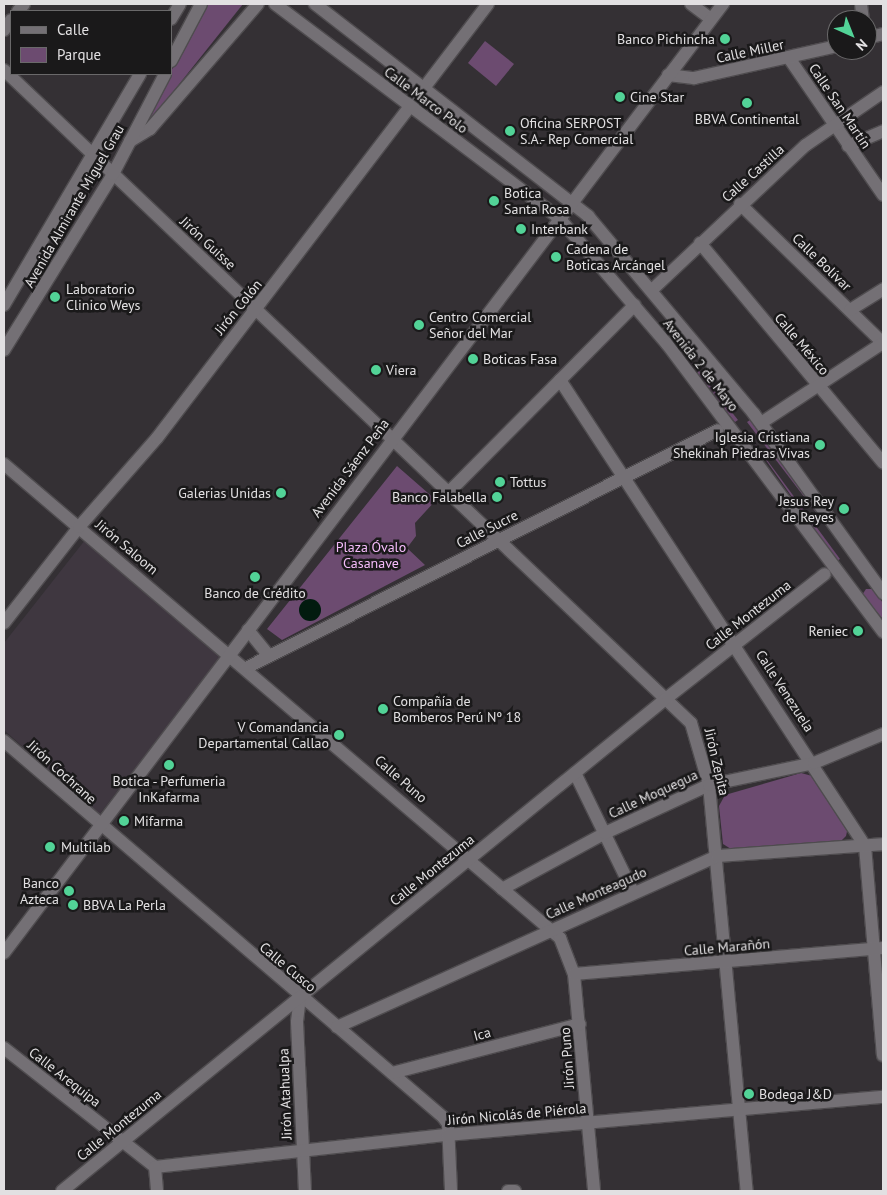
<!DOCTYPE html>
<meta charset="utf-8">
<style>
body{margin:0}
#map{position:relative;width:887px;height:1195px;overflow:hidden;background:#343034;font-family:"PT Sans",sans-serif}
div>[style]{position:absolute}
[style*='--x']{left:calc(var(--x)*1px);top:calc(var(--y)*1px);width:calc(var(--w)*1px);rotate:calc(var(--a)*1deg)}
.built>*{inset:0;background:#3f3740}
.green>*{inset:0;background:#6c4b70}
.water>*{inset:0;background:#021b0f}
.round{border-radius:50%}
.roads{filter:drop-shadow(1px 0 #4f4c4f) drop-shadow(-1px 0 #4f4c4f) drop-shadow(0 1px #4f4c4f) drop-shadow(0 -1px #4f4c4f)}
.street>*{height:12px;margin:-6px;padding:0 6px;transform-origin:6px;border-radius:6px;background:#747075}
.secondary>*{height:12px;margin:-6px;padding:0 6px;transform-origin:6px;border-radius:6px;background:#747075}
.dots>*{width:14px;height:14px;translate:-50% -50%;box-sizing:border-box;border:2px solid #1a191a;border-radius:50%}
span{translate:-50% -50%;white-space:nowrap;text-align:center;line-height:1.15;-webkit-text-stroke:5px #1a191a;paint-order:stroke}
.poi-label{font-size:14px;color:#e2e0e2}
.right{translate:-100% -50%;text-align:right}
.left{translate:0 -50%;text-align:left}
.street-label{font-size:14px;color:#e2e0e2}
.park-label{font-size:14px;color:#f5bcfb}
.frame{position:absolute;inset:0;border:5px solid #e2e0e2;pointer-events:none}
.legend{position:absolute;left:10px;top:10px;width:162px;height:65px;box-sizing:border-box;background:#1a191a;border:1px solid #6a696a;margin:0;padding:6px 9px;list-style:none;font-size:15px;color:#e2e0e2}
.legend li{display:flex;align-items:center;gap:10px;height:25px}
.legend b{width:25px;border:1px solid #6a696a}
.north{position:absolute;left:827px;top:10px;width:50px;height:50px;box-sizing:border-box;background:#1a191a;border:1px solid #6a696a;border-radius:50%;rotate:136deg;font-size:14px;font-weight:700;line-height:20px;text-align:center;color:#e2e0e2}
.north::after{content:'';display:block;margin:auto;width:18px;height:22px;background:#52d397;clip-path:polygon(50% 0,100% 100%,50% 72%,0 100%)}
</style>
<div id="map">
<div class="built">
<i style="clip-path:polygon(89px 535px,224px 654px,99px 815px,4px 730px,4px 643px)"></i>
</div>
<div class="green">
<i style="clip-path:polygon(206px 4px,243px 4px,145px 127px,143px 125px)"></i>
<i style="clip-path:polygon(485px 41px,514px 64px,496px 86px,468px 63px)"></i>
<i style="clip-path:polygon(684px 352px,738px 420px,735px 422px,681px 354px)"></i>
<i style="clip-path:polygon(750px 420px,847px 553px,747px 422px)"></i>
<i style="clip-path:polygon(742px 426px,840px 559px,837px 561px)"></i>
<i style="clip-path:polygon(397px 466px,436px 500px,415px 523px,416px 536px,407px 548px,425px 565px,282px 640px,267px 629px)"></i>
<i style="clip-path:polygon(866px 589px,873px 589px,883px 603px,883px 619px,862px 595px)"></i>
<i style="clip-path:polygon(801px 773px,816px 777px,848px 827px,846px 836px,839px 843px,731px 849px,723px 844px,719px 806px,725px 795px)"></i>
</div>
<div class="water">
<i class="round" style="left:299px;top:599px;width:22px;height:22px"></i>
</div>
<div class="roads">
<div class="street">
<i style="--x:691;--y:4;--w:25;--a:37"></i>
<i style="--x:861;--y:4;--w:16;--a:83"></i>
<i style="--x:18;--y:11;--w:9;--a:-49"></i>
<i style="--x:4;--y:30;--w:12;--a:-55"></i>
<i style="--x:867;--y:38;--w:16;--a:-14"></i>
<i style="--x:789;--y:58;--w:166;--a:55.5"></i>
<i style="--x:4;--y:70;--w:948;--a:43.55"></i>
<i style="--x:691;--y:723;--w:65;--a:73.8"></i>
<i style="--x:709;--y:785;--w:408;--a:84.7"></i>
<i style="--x:668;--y:75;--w:26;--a:7"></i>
<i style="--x:694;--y:78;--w:147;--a:-12.6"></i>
<i style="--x:848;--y:146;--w:38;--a:-23"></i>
<i style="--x:740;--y:204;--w:199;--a:44.2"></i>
<i style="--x:700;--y:243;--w:286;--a:50.2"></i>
<i style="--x:653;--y:289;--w:210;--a:-43.3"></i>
<i style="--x:806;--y:145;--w:93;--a:-34.5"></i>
<i style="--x:850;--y:310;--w:39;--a:-32"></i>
<i style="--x:560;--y:380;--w:557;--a:56.79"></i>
<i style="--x:865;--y:846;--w:210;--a:85.1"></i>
<i style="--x:761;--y:423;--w:146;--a:-33.3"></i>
<i style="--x:4;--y:464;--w:731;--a:40.45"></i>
<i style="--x:560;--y:938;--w:39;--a:69"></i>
<i style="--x:574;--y:974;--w:218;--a:84.7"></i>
<i style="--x:450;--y:491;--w:262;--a:-45.2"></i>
<i style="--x:4;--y:623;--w:122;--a:-52"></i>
<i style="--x:79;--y:527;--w:118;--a:-48.8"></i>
<i style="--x:157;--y:438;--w:546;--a:-52.67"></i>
<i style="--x:248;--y:630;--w:33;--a:51"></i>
<i style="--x:248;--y:667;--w:526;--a:-26.76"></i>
<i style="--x:4;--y:741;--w:578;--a:40.58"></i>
<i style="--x:443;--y:1117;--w:9;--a:54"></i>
<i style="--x:448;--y:1124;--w:67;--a:87.4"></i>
<i style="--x:575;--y:773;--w:132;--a:64"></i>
<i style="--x:502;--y:889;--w:117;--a:-28.5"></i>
<i style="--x:605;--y:833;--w:115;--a:-24.8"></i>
<i style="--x:709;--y:785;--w:107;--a:-11.8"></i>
<i style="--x:814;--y:763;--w:75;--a:-22.8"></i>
<i style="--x:574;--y:974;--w:310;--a:-4.8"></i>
<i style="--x:300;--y:997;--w:25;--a:97"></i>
<i style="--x:297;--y:1022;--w:169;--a:87.3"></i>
<i style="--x:337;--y:1027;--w:417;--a:-24.2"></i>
<i style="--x:717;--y:856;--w:166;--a:-4.1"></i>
<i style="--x:4;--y:1048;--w:192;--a:38.2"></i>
<i style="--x:392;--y:1073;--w:194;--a:-14.6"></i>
<i style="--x:155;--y:1167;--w:294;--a:-6.3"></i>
<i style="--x:447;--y:1135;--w:438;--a:-5"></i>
<i style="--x:155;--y:1167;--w:24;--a:85"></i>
<i style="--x:62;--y:1191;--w:782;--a:-39.19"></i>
<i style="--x:668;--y:697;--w:199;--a:-38.1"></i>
<i style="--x:508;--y:1191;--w:7;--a:0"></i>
</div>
<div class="secondary">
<i style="--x:275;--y:4;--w:356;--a:37"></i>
<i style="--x:559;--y:218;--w:166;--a:49.4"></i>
<i style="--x:667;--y:344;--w:360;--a:53.1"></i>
<i style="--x:315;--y:4;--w:346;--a:37.8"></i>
<i style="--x:588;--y:216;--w:258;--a:50"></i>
<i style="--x:754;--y:414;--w:221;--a:54.2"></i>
<i style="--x:171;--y:19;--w:17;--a:-59"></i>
<i style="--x:171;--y:61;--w:64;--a:-62.2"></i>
<i style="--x:130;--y:141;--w:23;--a:-31"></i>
<i style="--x:150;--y:129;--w:165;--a:-49.2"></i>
<i style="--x:4;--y:305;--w:268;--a:-59.5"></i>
<i style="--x:4;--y:350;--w:207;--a:-58.2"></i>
<i style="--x:113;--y:174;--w:113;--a:-62.5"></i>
<i style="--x:4;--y:953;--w:1191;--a:-52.85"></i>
</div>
</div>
<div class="dots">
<i style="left:725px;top:39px;background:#52d397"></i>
<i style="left:620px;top:97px;background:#52d397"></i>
<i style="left:747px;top:103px;background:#52d397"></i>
<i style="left:510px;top:131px;background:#52d397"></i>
<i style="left:494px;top:201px;background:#52d397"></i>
<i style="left:521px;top:229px;background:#52d397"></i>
<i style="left:556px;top:257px;background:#52d397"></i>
<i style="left:55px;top:297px;background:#52d397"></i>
<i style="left:419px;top:325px;background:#52d397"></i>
<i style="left:473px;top:359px;background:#52d397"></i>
<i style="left:376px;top:370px;background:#52d397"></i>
<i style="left:820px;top:445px;background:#52d397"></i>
<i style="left:500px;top:482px;background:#52d397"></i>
<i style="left:281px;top:493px;background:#52d397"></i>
<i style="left:497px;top:497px;background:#52d397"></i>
<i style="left:844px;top:509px;background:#52d397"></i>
<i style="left:255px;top:577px;background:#52d397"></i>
<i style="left:858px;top:631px;background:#52d397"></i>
<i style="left:383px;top:709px;background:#52d397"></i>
<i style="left:339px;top:735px;background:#52d397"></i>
<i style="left:169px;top:765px;background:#52d397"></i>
<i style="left:124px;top:821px;background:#52d397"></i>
<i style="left:50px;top:847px;background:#52d397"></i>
<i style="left:69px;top:891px;background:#52d397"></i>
<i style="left:73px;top:905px;background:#52d397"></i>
<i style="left:749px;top:1094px;background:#52d397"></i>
</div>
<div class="poi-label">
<span class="right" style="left:715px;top:39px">Banco Pichincha</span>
<span class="left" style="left:630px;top:97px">Cine Star</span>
<span style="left:747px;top:119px">BBVA Continental</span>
<span class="left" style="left:520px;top:131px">Oficina SERPOST<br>S.A.- Rep Comercial</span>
<span class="left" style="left:504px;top:201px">Botica<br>Santa Rosa</span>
<span class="left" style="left:531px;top:229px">Interbank</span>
<span class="left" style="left:566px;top:257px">Cadena de<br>Boticas Arcángel</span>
<span class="left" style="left:66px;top:297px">Laboratorio<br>Clinico Weys</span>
<span class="left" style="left:429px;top:325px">Centro Comercial<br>Señor del Mar</span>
<span class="left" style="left:483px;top:359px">Boticas Fasa</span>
<span class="left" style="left:386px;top:370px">Viera</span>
<span class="right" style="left:810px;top:445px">Iglesia Cristiana<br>Shekinah Piedras Vivas</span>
<span class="left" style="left:510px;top:482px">Tottus</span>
<span class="right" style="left:271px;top:493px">Galerias Unidas</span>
<span class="right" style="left:487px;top:497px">Banco Falabella</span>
<span class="right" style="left:834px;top:509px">Jesus Rey<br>de Reyes</span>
<span style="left:255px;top:593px">Banco de Crédito</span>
<span class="right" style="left:848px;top:631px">Reniec</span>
<span class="left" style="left:393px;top:709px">Compañía de<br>Bomberos Perú Nº 18</span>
<span class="right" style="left:329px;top:735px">V Comandancia<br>Departamental Callao</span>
<span style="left:169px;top:789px">Botica - Perfumeria<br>InKafarma</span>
<span class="left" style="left:134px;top:821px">Mifarma</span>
<span class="left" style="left:61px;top:847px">Multilab</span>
<span class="right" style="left:59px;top:891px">Banco<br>Azteca</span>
<span class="left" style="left:83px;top:905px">BBVA La Perla</span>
<span class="left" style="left:759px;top:1094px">Bodega J&amp;D</span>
</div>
<div class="street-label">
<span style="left:750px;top:51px;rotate:-12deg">Calle Miller</span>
<span style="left:426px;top:100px;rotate:37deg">Calle Marco Polo</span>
<span style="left:840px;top:106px;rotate:56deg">Calle San Martín</span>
<span style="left:753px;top:173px;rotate:-42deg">Calle Castilla</span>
<span style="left:74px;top:206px;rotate:-60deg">Avenida Almirante Miguel Grau</span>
<span style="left:208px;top:243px;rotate:43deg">Jirón Guisse</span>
<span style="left:822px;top:262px;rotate:44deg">Calle Bolívar</span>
<span style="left:238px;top:307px;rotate:-51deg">Jirón Colón</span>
<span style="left:802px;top:344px;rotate:50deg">Calle México</span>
<span style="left:701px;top:365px;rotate:52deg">Avenida 2 de Mayo</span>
<span style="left:350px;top:468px;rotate:-53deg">Avenida Sáenz Peña</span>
<span style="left:487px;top:529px;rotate:-27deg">Calle Sucre</span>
<span style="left:127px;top:547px;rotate:40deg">Jirón Saloom</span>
<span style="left:748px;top:615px;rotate:-38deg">Calle Montezuma</span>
<span style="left:785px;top:691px;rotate:57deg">Calle Venezuela</span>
<span style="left:717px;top:762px;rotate:77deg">Jirón Zepita</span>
<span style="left:62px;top:772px;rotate:42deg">Jirón Cochrane</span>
<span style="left:401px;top:779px;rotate:41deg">Calle Puno</span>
<span style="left:653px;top:794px;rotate:-25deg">Calle Moquegua</span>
<span style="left:432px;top:870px;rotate:-39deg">Calle Montezuma</span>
<span style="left:596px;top:893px;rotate:-24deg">Calle Monteagudo</span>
<span style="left:727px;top:947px;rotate:-5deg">Calle Marañón</span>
<span style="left:288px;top:967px;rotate:40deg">Calle Cusco</span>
<span style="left:482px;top:1034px;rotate:-15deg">Ica</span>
<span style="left:567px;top:1058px;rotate:-94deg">Jirón Puno</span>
<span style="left:65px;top:1077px;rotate:38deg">Calle Arequipa</span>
<span style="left:285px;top:1094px;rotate:-92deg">Jirón Atahualpa</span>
<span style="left:517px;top:1114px;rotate:-5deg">Jirón Nicolás de Piérola</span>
<span style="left:119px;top:1125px;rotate:-39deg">Calle Montezuma</span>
</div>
<div class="park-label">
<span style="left:371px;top:555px">Plaza Óvalo<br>Casanave</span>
</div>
<div class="frame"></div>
<ul class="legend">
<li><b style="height:6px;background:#747075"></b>Calle</li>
<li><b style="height:14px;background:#6c4b70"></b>Parque</li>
</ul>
<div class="north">N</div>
</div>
